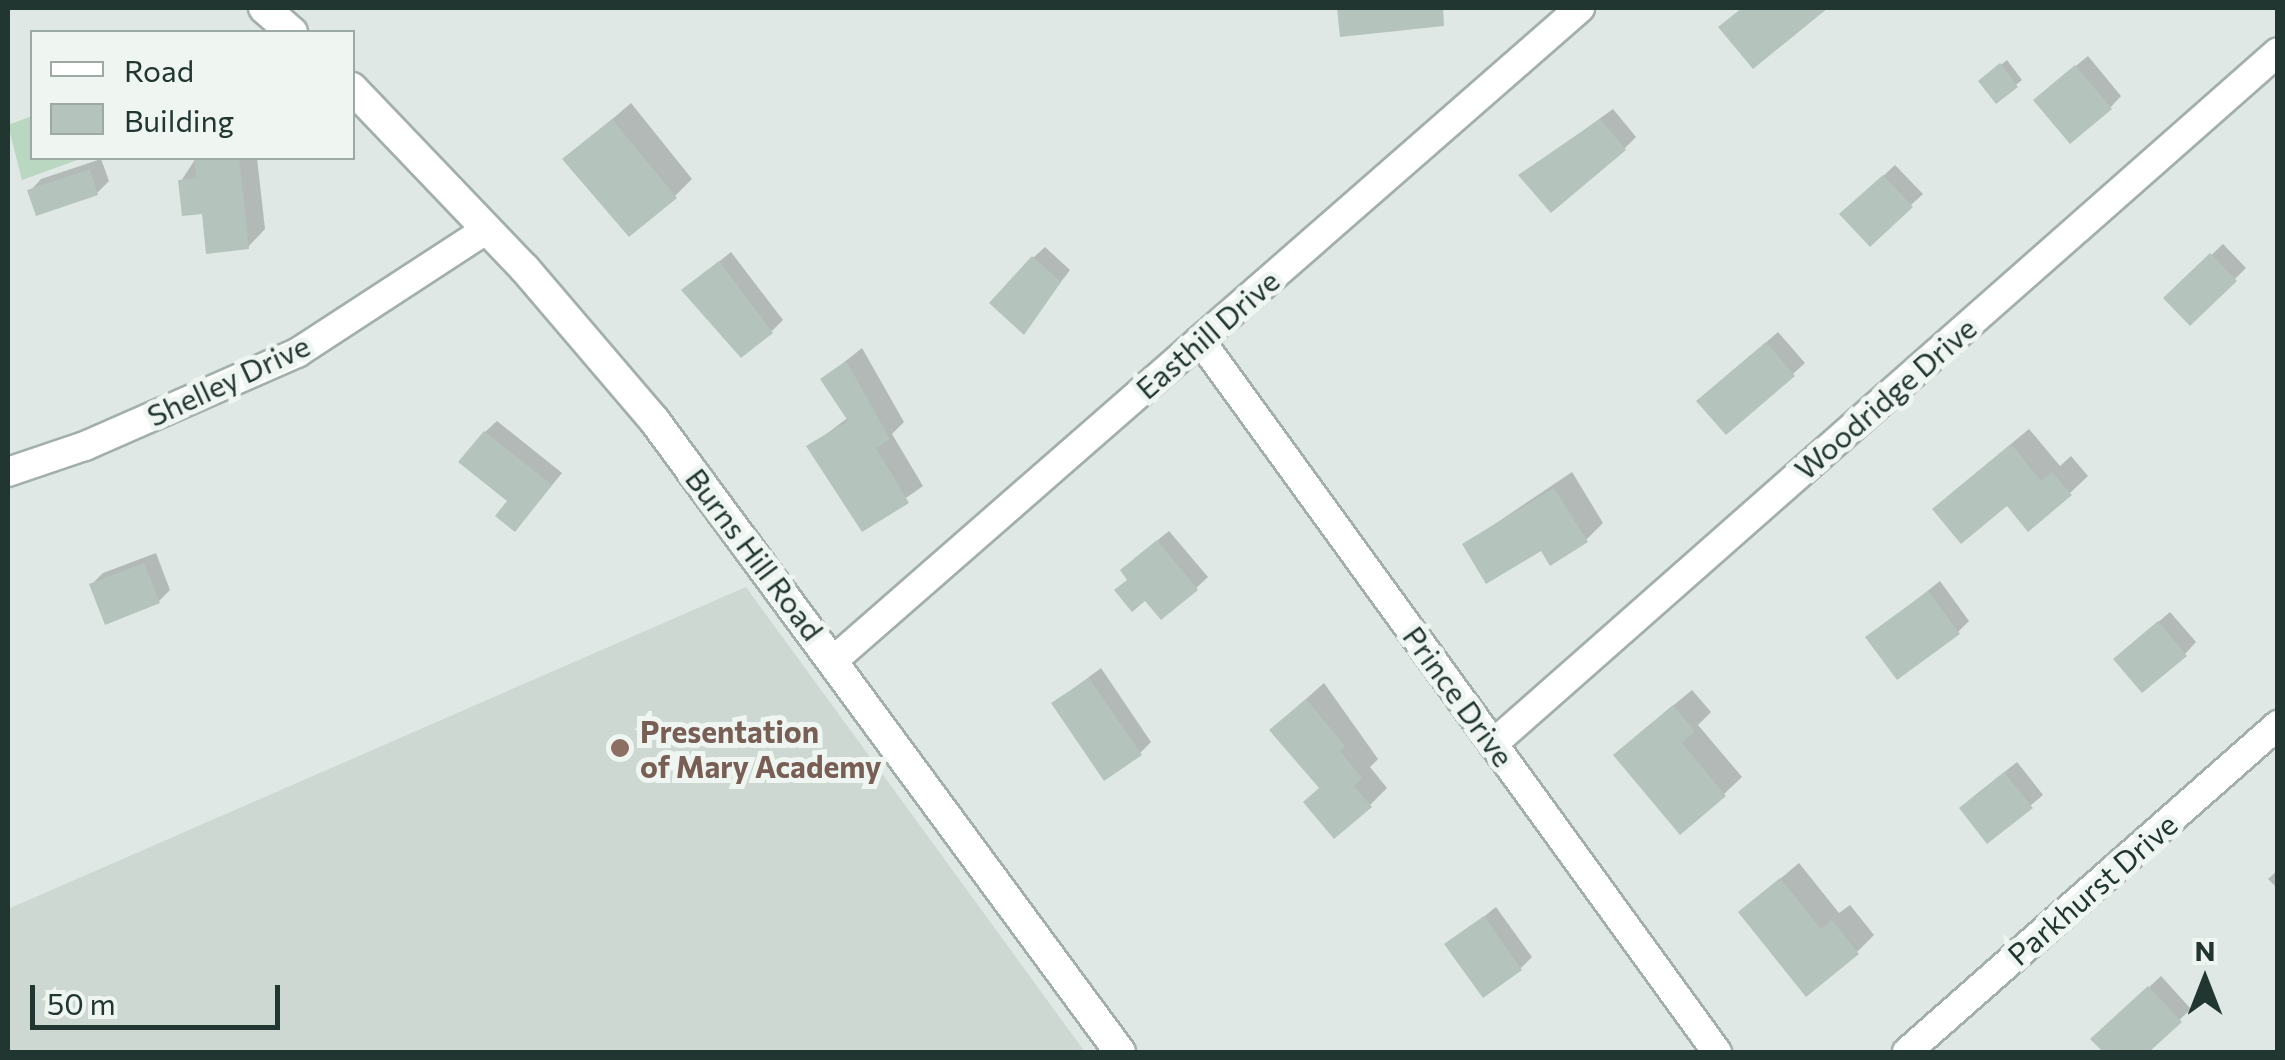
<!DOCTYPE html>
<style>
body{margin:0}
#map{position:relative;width:2285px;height:1060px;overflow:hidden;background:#dfe8e4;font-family:Commissioner,sans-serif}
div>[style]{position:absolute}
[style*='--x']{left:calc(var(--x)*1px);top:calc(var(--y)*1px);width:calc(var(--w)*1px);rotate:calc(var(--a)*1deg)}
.built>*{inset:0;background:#ced8d3}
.green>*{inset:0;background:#bad7c2}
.shadow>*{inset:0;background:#0003}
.building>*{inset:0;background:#b5c3bd}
.roads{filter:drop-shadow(2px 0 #a3afab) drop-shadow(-2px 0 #a3afab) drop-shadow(0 2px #a3afab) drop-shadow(0 -2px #a3afab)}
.street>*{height:28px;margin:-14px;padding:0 14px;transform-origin:14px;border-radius:14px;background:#fff}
.secondary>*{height:30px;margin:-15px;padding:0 15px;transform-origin:15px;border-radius:15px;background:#fff}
.dots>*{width:28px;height:28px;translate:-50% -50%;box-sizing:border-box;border:5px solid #eff6f2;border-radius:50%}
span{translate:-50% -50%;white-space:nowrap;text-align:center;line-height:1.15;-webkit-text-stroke:10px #eff6f2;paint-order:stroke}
.street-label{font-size:30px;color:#223631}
.education-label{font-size:30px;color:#785e54;font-weight:700}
.left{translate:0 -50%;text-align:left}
.frame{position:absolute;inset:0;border:10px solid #223631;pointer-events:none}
.legend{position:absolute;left:30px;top:30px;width:325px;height:130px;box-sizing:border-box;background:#eff6f2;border:2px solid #9da9a5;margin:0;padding:12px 18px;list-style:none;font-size:30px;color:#223631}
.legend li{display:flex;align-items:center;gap:20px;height:50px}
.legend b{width:50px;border:2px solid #9da9a5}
.north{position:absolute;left:2155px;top:930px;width:100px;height:100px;-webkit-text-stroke:8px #eff6f2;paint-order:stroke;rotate:0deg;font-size:28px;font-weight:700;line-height:40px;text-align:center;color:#223631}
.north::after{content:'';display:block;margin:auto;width:35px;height:45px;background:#223631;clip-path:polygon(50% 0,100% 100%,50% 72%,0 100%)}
.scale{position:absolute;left:30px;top:985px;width:250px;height:45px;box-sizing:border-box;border:5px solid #223631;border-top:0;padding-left:12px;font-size:30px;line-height:35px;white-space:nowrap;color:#223631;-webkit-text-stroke:8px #eff6f2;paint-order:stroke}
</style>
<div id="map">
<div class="built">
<i style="clip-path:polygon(746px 587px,1085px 1052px,8px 1052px,8px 909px)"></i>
</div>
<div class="green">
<i style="clip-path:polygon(32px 116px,32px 158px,80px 159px,22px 180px,8px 125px)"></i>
</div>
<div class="shadow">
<i style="clip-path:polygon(1339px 8px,1444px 8px,1426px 25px,1342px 34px)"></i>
<i style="clip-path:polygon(2088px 56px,2121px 96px,2110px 108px,2048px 89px)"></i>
<i style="clip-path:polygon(2007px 60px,2022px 80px,1997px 100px,1987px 76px)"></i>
<i style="clip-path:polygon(631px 103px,692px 179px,675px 196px,566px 159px)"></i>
<i style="clip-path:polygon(1613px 109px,1636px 137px,1625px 148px,1522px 175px)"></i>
<i style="clip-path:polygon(196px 158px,257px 158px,265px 229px,248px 247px,204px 212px,181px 181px)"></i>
<i style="clip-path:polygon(101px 159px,109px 181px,97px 193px,30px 191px,41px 179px)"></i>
<i style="clip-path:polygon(1895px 165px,1923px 194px,1911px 205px,1854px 203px)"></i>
<i style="clip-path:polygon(2223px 244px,2246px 268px,2190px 323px,2166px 298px)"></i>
<i style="clip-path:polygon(1045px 247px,1070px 270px,1024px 331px,1033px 258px)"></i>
<i style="clip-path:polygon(731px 252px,783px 320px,772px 331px,684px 290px)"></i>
<i style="clip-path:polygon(1778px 332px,1805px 363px,1793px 374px,1711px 390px)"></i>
<i style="clip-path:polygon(862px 348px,904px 422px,892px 434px,923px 486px,863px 528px,810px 446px,849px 417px,823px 379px)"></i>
<i style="clip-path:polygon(497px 421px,562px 473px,526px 517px,510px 501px,485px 432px)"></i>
<i style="clip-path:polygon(2029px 429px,2060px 466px,2071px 456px,2088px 476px,2070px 493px,2008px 502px,1953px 492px)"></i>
<i style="clip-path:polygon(1572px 472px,1603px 523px,1586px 540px,1542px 548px,1465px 544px)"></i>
<i style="clip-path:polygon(1169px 531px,1208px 577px,1196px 588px,1130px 579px,1134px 559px)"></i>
<i style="clip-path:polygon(156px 553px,170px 590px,159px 601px,92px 584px,103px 573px)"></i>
<i style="clip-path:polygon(1940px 581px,1969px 621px,1958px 632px,1868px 638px)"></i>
<i style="clip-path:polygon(2170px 612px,2196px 642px,2185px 654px,2128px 648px)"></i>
<i style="clip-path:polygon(1101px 668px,1151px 742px,1140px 753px,1054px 703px)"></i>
<i style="clip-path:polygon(1324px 683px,1378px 759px,1370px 767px,1387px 788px,1370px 805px,1321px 787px,1290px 713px)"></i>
<i style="clip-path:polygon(1692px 690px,1711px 712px,1698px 725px,1742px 777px,1724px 794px,1634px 738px)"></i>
<i style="clip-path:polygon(2017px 762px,2043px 795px,1988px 841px,1973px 797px)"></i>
<i style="clip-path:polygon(1799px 863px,1839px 913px,1850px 905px,1874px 935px,1857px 952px,1741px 912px)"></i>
<i style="clip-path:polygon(2278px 870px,2278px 889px,2268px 879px)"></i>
<i style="clip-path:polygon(1496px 907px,1532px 957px,1521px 968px,1448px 945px)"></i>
<i style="clip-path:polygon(2161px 976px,2191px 1009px,2145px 1052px,2107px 1052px,2094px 1039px)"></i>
</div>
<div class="building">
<i style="clip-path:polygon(1337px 8px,1443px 8px,1444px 26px,1340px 37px)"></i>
<i style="clip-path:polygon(1742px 8px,1828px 8px,1753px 69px,1718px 27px)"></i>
<i style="clip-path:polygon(2000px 63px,2018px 87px,1996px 104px,1978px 81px)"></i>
<i style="clip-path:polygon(2075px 65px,2112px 109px,2070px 144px,2033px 100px)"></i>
<i style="clip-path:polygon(612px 119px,677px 198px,629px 237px,562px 159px)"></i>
<i style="clip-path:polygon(1600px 119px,1626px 150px,1551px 213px,1518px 175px)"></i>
<i style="clip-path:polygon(194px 158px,239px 158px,249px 249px,206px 254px,202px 214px,182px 216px,178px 180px,196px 178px)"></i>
<i style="clip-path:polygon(90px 169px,98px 195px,36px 216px,27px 190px)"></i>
<i style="clip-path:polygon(1883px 175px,1913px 207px,1870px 247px,1839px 214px)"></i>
<i style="clip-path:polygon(2210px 253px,2237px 281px,2190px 326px,2163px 298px)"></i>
<i style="clip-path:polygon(1032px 256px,1061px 282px,1024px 335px,989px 303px)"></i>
<i style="clip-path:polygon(719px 261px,773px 333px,741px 358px,681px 290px)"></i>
<i style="clip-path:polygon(1766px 342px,1795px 376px,1726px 435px,1696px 401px)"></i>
<i style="clip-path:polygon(846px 361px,890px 439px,876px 448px,909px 503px,862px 532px,806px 446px,848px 421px,820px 379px)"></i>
<i style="clip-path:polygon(484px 431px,552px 485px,515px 532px,495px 516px,507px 501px,458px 462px)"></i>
<i style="clip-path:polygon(2011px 444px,2041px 481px,2052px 472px,2072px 495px,2028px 532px,2007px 506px,1961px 544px,1932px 509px)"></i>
<i style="clip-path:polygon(1554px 488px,1588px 542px,1550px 566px,1541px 551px,1486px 584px,1462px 544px)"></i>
<i style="clip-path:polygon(1157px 540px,1198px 590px,1161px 620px,1145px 601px,1132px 612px,1114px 590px,1127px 580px,1120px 570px)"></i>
<i style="clip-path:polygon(144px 563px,160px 603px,105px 625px,89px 584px)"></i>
<i style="clip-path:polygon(1928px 591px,1960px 634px,1897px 680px,1865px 637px)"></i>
<i style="clip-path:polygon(2158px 621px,2187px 656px,2142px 693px,2113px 659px)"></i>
<i style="clip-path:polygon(1089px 678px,1142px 755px,1104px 781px,1051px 703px)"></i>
<i style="clip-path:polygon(1306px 699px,1345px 746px,1340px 751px,1362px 778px,1354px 786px,1372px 807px,1334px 839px,1303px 802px,1319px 788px,1269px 730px)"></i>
<i style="clip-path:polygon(1673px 705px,1695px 731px,1682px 743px,1726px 796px,1680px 835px,1613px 755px)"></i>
<i style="clip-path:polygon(2004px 772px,2033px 808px,1987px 844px,1959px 808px)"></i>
<i style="clip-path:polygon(1780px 878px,1821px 929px,1832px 920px,1859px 954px,1806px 997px,1738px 912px)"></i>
<i style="clip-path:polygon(1484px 916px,1522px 970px,1483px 998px,1444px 944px)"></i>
<i style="clip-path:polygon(2148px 986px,2182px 1022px,2149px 1052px,2103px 1052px,2090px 1039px)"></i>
</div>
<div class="roads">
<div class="street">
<i style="--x:1200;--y:340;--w:880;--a:54.02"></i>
<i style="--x:8;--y:472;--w:81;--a:-18.7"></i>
<i style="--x:85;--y:446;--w:232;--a:-23.7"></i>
<i style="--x:297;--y:353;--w:225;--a:-33.1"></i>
<i style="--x:834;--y:660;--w:991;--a:-41.15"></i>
<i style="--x:1493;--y:744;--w:1046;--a:-41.4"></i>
<i style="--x:1907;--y:1052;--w:495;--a:-41.4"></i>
</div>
<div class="secondary">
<i style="--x:264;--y:8;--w:37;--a:41"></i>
<i style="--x:352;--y:88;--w:250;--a:46.3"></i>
<i style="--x:525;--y:269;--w:199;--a:49.5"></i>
<i style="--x:654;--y:420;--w:785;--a:53.6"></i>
</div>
</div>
<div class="dots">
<i style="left:620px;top:748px;background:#8d6e63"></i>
</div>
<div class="street-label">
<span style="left:1207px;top:334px;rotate:-41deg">Easthill Drive</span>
<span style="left:228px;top:380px;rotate:-25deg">Shelley Drive</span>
<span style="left:1885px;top:398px;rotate:-41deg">Woodridge Drive</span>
<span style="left:755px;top:554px;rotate:53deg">Burns Hill Road</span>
<span style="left:1459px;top:696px;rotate:54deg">Prince Drive</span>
<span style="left:2092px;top:889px;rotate:-41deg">Parkhurst Drive</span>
</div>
<div class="education-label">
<span class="left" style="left:640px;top:748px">Presentation<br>of Mary Academy</span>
</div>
<div class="frame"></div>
<ul class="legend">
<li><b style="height:12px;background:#fff"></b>Road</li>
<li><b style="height:28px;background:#b5c3bd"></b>Building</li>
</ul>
<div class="north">N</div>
<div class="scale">50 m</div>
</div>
